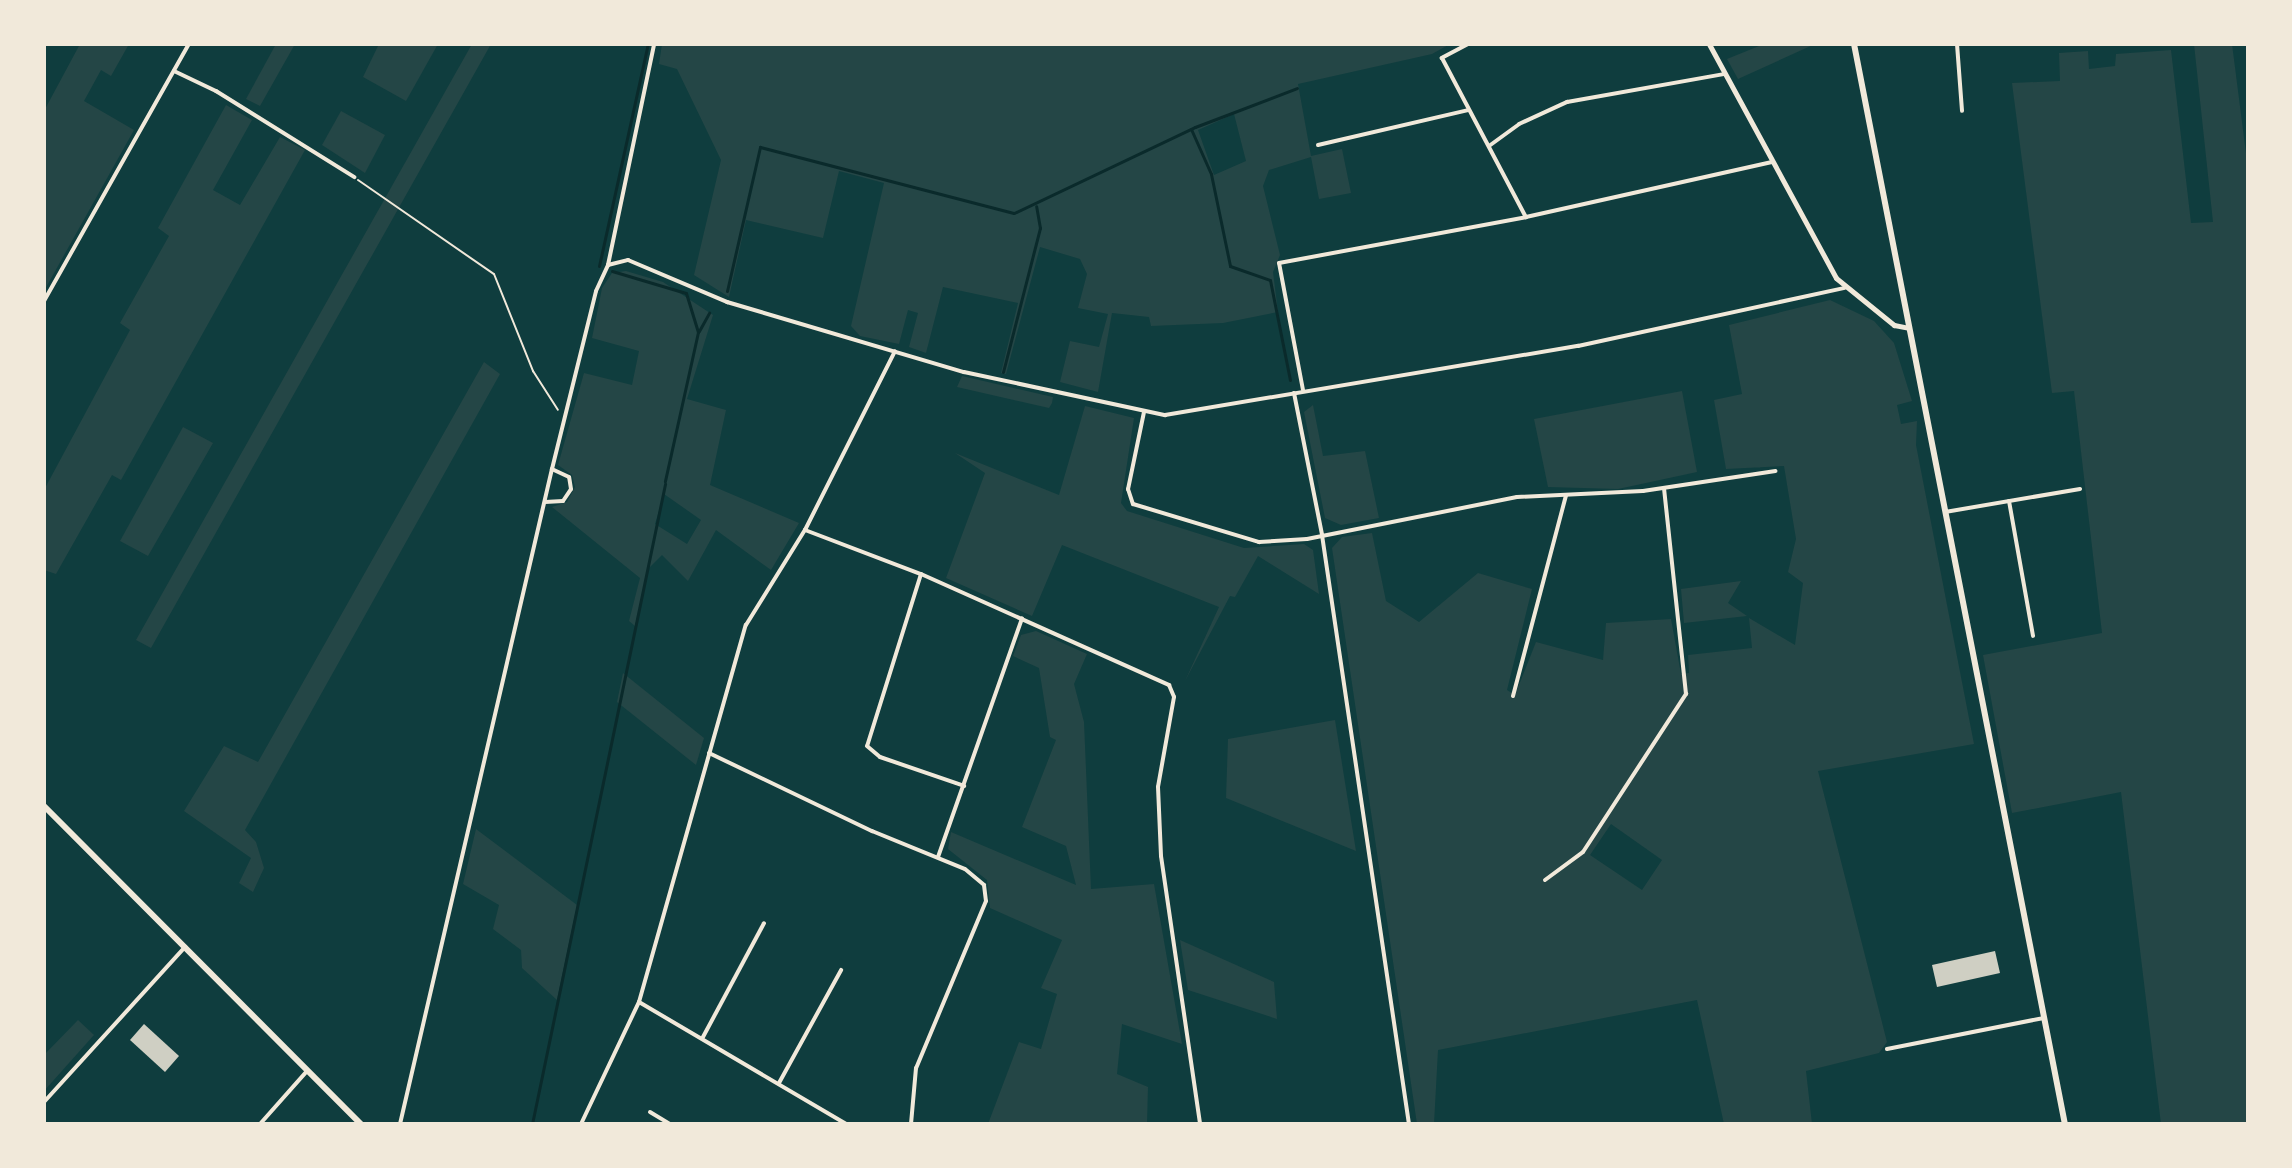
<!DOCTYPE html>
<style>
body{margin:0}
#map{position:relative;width:2292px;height:1168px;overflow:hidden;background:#0f3d3e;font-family:"Nunito Sans",sans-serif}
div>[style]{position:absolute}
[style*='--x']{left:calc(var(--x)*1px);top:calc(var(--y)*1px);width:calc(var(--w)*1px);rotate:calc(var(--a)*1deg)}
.green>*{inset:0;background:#244646}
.stream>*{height:3px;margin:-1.5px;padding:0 1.5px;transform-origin:1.5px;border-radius:1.5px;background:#0a2a2b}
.building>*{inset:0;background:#cfcfc3}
.path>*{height:2px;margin:-1px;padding:0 1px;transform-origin:1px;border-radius:1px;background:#f1e9da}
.minor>*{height:4px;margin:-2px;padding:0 2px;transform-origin:2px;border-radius:2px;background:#f1e9da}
.tertiary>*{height:5px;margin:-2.5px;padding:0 2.5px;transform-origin:2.5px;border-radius:2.5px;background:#f1e9da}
.primary>*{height:6px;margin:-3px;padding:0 3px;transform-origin:3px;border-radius:3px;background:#f1e9da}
span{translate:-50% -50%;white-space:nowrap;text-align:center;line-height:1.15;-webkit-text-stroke:6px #f1e9da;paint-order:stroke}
.frame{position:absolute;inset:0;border:46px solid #f1e9da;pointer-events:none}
</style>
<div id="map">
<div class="green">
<i style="clip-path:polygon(80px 44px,129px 44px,111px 76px,101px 70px,84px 101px,134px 130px,44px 291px,44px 111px)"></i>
<i style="clip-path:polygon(276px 44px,295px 44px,260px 106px,246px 99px)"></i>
<i style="clip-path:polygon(379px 44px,438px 44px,406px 101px,363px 77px)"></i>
<i style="clip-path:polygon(472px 44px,491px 44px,151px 648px,136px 640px)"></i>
<i style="clip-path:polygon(evenodd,662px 44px,1450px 44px,1432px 54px,1298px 84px,1311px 156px,1342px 149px,1351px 193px,1319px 199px,1311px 157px,1269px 170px,1263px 186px,1280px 255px,1273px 272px,1278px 312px,1223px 323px,1151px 326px,1149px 317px,1112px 313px,1098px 392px,1060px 382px,1070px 341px,1099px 347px,1108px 314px,1078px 308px,1087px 274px,1080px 259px,1040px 247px,1006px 374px,1001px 373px,1018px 303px,943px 287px,926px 353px,909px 347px,918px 313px,908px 310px,899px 344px,860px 336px,851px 326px,884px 183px,839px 171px,823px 238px,746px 220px,729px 297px,694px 275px,721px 160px,677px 69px,659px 64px,662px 44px,1234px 114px,1246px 161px,1214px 175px,1198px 130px,1234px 114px)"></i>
<i style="clip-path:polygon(1764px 44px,1815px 44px,1738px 79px,1727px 59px)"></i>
<i style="clip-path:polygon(2194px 44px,2232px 44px,2248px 169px,2248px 1124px,2161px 1124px,2121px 792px,2012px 813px,1983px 655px,2102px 633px,2074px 391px,2052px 393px,2012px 83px,2060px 81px,2059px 53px,2088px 51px,2089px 69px,2115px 66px,2116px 54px,2171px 50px,2191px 223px,2213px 222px)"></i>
<i style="clip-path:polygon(226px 105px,252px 120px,213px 190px,240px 205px,280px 137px,305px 150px,121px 480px,112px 475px,56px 574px,44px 570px,44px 490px,130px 330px,120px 323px,169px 236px,158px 228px)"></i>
<i style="clip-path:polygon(341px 111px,385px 135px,365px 173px,322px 145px)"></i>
<i style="clip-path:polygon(evenodd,626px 271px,663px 282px,713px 315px,687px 399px,726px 410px,710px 485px,799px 523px,771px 570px,716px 530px,688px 581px,662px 555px,648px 569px,635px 626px,629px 621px,640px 578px,552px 507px,567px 502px,575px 487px,572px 475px,558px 465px,584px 373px,632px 385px,639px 351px,592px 338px,602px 288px,612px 273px,626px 271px,664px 494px,701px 520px,687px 544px,655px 524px,664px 494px)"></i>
<i style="clip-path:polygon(evenodd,1830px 300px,1874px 321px,1894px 343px,1912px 401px,1897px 405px,1901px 424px,1917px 421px,1916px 445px,1974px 744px,1818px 771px,1887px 1042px,1879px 1053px,1806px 1071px,1812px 1124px,1724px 1124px,1697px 1000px,1438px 1050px,1434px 1124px,1417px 1124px,1332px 548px,1342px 537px,1372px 533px,1386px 601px,1419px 622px,1478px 573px,1532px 589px,1507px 690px,1515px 695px,1536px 642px,1603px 660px,1606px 623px,1671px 619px,1681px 674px,1689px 673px,1688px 655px,1752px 648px,1749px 618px,1795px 645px,1803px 583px,1788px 572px,1796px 539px,1784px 466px,1726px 469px,1714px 400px,1742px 394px,1729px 325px,1830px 300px,1611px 824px,1662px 860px,1642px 890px,1590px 855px,1611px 824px)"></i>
<i style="clip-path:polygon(484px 362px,500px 374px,245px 830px,256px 842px,264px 868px,253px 892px,239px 883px,251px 858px,184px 811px,224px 746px,258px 762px)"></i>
<i style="clip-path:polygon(962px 376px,1053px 397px,1052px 403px,1049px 408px,957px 387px)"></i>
<i style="clip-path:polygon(1682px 391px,1697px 472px,1618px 489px,1548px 487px,1534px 419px)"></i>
<i style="clip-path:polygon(1313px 405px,1323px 456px,1365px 451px,1379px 518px,1341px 525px,1325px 518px,1304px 412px)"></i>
<i style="clip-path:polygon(1085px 406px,1134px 418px,1121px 503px,1127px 511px,1244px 548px,1304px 544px,1313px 550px,1319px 594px,1258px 556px,1235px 597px,1230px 596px,1185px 681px,1219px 607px,1062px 545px,1032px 616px,946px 578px,985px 473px,955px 453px,1059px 495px)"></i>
<i style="clip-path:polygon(183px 427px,213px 443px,148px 556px,120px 541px)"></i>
<i style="clip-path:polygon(1741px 581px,1728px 603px,1747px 616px,1684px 623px,1681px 589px)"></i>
<i style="clip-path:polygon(1036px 631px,1087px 654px,1074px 684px,1084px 722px,1091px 889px,1154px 884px,1182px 1044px,1122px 1024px,1117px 1074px,1148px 1087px,1147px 1124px,988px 1124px,1019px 1042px,1041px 1049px,1057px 994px,1041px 988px,1062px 940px,990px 908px,987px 880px,948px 849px,951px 832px,1076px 885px,1066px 846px,1022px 827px,1056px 740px,1050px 737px,1039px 668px,1013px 656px,1021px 635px)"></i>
<i style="clip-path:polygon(623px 673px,704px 738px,696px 765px,617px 702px)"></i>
<i style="clip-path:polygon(1335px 720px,1356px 851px,1226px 798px,1228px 739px)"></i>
<i style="clip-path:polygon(476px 829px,577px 905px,557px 1000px,522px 968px,521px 950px,493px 929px,499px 905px,463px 884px)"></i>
<i style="clip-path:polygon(1180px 940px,1274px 982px,1277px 1019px,1188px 990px)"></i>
<i style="clip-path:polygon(78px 1020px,94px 1035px,44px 1091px,44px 1055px)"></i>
</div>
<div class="stream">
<i style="--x:1191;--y:129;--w:49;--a:66"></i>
<i style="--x:1211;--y:174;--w:94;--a:78.3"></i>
<i style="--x:1230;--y:266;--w:42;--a:19.3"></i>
<i style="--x:1270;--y:280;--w:102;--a:78.7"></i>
<i style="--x:599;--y:266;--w:227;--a:-77.6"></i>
<i style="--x:612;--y:271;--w:77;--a:16.6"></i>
<i style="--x:686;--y:293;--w:41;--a:72.9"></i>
<i style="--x:698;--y:332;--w:153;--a:102.5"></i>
<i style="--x:727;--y:291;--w:148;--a:-77.1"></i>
<i style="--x:760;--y:147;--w:262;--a:14.6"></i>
<i style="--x:1014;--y:213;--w:200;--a:-25.4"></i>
<i style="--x:1195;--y:127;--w:109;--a:-20.9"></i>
<i style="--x:699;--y:331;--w:21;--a:-61"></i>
<i style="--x:1003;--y:372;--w:149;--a:-75.6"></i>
<i style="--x:1040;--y:228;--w:22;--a:-100"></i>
<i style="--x:532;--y:1124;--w:654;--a:-78.26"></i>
</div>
<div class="building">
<i style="clip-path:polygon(1995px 951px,2000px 973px,1937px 987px,1932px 965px)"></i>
<i style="clip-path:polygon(144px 1024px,179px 1056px,165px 1072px,130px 1040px)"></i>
</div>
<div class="path">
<i style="--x:358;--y:180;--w:165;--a:34.7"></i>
<i style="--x:494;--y:274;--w:105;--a:68.1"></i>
<i style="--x:533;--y:371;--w:46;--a:57.3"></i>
</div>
<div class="minor">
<i style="--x:1468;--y:44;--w:30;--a:152"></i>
<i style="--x:1442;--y:58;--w:180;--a:62.2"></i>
<i style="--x:1957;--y:44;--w:67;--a:85.7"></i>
<i style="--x:174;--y:71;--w:47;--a:25.5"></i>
<i style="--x:216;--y:91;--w:163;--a:31.9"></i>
<i style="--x:1318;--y:145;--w:154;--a:-13.1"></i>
<i style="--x:1489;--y:146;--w:37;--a:-36"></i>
<i style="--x:1519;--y:124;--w:53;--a:-24.6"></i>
<i style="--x:1567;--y:102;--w:159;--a:-10.1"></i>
<i style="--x:608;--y:265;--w:226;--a:-78.2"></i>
<i style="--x:44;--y:301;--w:295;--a:-60.6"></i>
<i style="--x:1303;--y:390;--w:129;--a:-100.7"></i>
<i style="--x:1279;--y:263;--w:251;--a:-10.5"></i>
<i style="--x:1526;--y:217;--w:252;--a:-12.6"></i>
<i style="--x:1294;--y:393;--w:145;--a:78.8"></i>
<i style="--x:1322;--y:535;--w:595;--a:81.6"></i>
<i style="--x:1144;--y:412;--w:79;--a:101.7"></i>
<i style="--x:1128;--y:489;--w:16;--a:72"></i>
<i style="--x:1133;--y:504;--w:132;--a:16.8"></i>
<i style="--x:1259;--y:542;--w:48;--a:-3.6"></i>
<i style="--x:1307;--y:539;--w:214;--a:-11.3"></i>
<i style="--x:1517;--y:497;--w:126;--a:-2.7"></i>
<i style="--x:1643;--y:491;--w:134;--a:-8.6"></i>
<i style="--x:2009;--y:501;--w:137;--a:79.9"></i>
<i style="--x:545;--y:502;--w:18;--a:-3"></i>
<i style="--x:563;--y:501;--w:14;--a:-56"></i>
<i style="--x:571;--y:489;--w:12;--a:-99"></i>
<i style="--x:569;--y:477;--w:19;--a:-155"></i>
<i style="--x:1945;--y:512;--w:137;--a:-9.7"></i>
<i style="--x:805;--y:530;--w:124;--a:20.8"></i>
<i style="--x:921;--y:574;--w:272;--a:24.1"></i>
<i style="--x:1169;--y:685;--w:13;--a:67"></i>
<i style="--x:1174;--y:697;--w:91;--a:100.1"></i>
<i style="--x:1158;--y:787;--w:69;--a:87.5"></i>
<i style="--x:1161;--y:856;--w:271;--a:81.7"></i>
<i style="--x:921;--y:574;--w:180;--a:107.4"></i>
<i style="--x:867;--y:746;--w:17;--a:40"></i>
<i style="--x:880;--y:757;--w:89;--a:19"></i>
<i style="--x:1513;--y:696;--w:207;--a:-75.2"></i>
<i style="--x:709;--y:753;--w:181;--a:25.6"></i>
<i style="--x:872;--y:831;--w:100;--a:22.2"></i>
<i style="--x:965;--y:869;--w:25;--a:40"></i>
<i style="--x:984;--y:885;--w:16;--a:83"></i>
<i style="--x:986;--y:901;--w:181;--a:112.7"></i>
<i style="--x:916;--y:1068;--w:56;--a:95.1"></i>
<i style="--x:938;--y:857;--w:253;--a:-70.6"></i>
<i style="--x:1545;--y:880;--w:47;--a:-36.4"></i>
<i style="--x:1583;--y:852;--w:189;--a:-56.9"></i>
<i style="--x:1686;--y:694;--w:206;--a:-96.1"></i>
<i style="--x:639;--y:1002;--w:240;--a:30.5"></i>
<i style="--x:703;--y:1037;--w:129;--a:-61.8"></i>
<i style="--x:1887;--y:1049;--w:160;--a:-11.2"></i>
<i style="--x:779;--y:1083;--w:129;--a:-61.2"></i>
<i style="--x:44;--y:1102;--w:210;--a:-47.7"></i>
<i style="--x:650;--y:1112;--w:23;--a:31"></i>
<i style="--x:260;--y:1124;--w:71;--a:-48.4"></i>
<i style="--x:400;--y:1124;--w:672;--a:-76.94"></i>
<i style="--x:552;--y:469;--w:183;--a:-76.1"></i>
<i style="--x:596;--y:291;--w:29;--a:-65"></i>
<i style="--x:608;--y:265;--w:21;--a:-14"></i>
<i style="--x:628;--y:260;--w:108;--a:23"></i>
<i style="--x:727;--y:302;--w:247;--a:16.5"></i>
<i style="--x:964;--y:372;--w:206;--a:12.1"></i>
<i style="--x:1165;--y:415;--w:419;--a:-9.5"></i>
<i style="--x:1578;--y:346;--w:273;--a:-12.3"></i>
<i style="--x:581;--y:1124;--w:135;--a:-64.6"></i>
<i style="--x:639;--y:1002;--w:392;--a:-74.2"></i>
<i style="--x:746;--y:625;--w:112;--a:-58.2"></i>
<i style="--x:805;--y:530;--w:200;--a:-63.3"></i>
</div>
<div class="tertiary">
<i style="--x:1709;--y:44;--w:266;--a:61.5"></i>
<i style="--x:1836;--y:278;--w:75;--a:39"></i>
<i style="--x:1894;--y:325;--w:15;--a:11"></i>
</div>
<div class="primary">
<i style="--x:1854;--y:44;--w:1100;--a:78.95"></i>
<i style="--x:44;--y:806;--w:449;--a:45.1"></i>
</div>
<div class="frame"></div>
</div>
